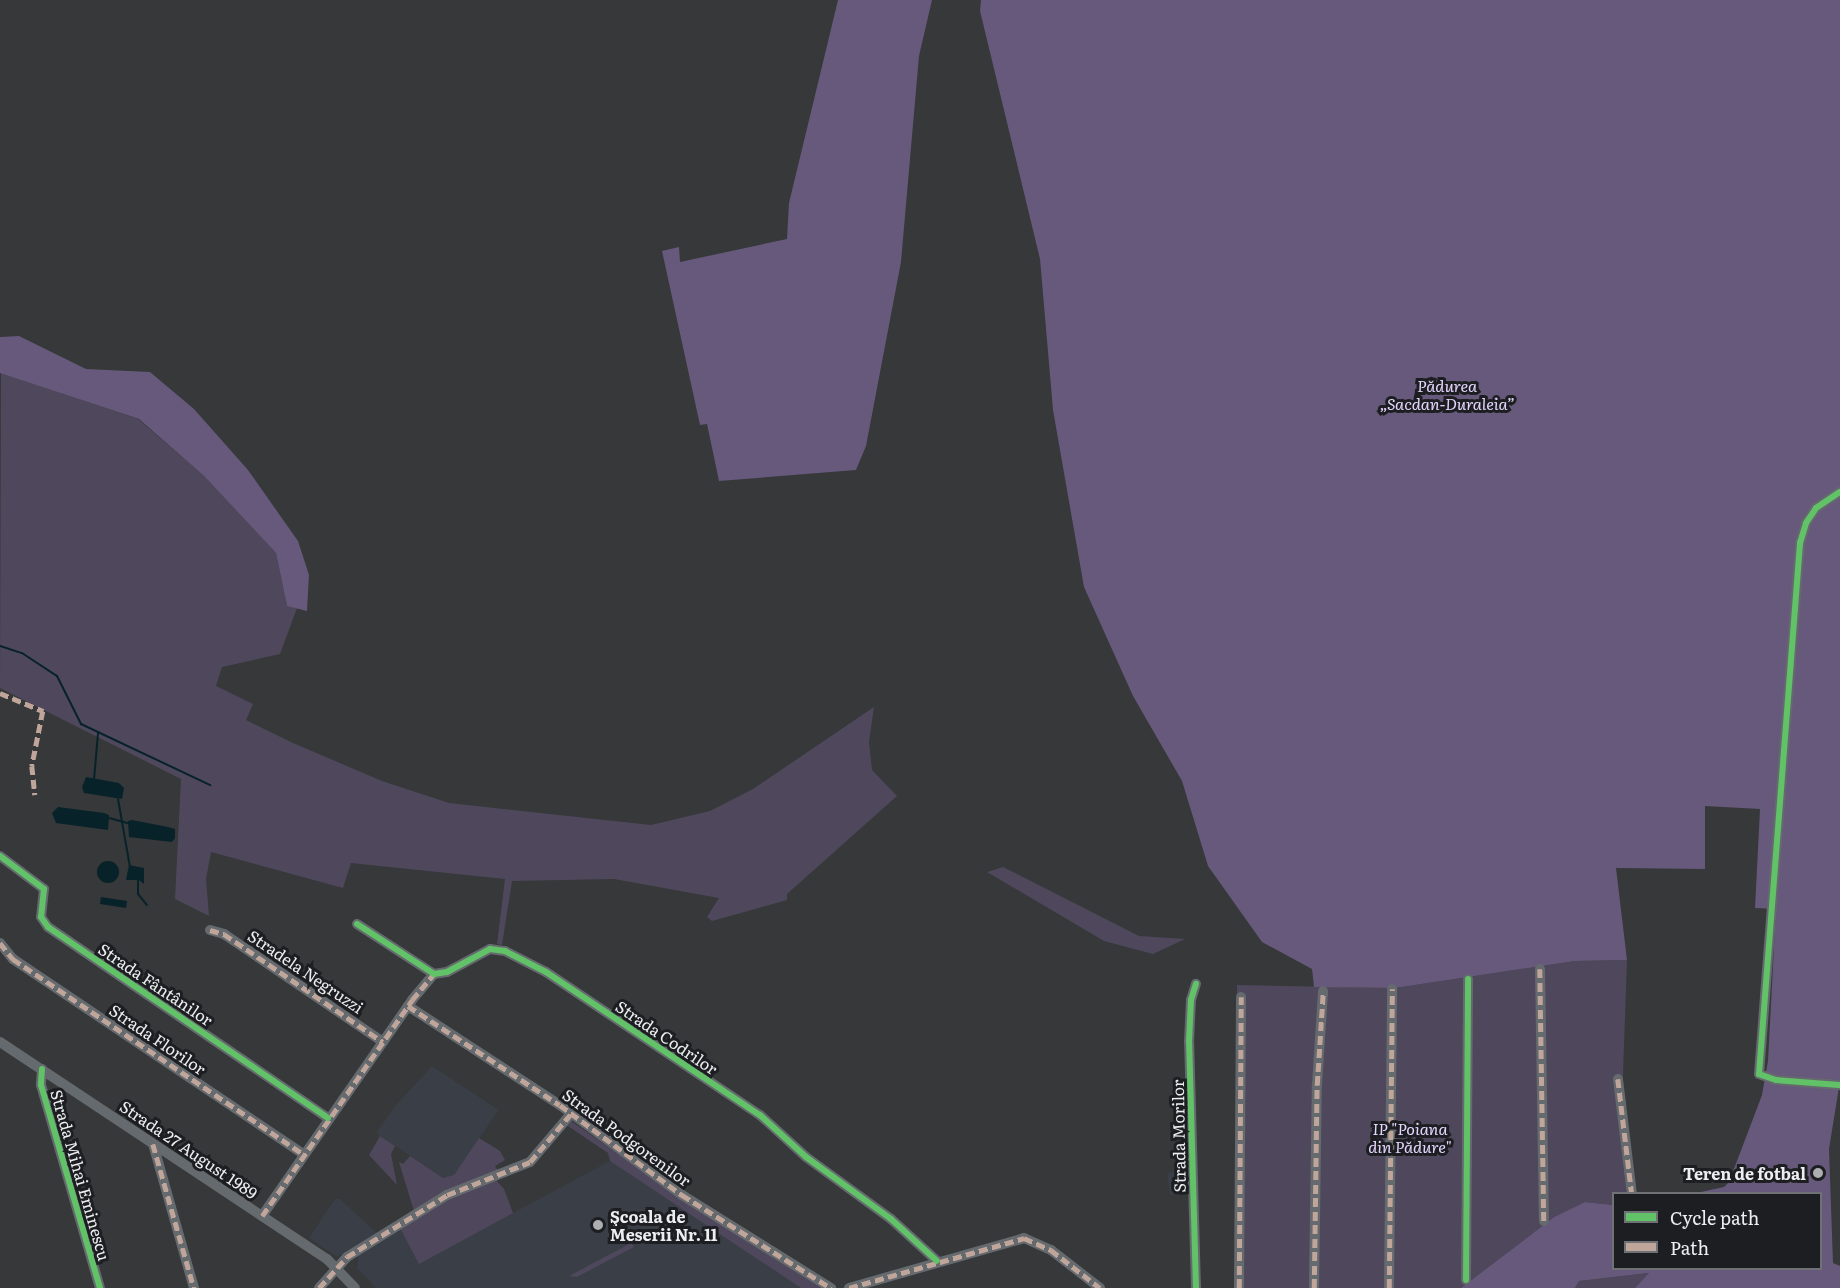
<!DOCTYPE html>
<meta charset="utf-8">
<style>
body{margin:0}
#map{position:relative;width:1840px;height:1288px;overflow:hidden;background:#36383a;font-family:Literata,serif}
div>[style]{position:absolute}
[style*='--x']{left:calc(var(--x)*1px);top:calc(var(--y)*1px);width:calc(var(--w)*1px);rotate:calc(var(--a)*1deg)}
.built>*{inset:0;background:#393e47}
.green>*{inset:0;background:#4f485c}
.forest>*{inset:0;background:#66597b}
.water>*{inset:0;background:#08222a}
.round{border-radius:50%}
.stream>*{height:2px;margin:-1px;padding:0 1px;transform-origin:1px;border-radius:1px;background:#08222a}
.minor>*{height:10px;margin:-5px;padding:0 5px;transform-origin:5px;border-radius:5px;background:#656a6e}
.quiet>*{height:4.5px;margin-top:-2.25px;transform-origin:0;background:repeating-linear-gradient(90deg,#c0a59a 0 9px,transparent 0 13.5px)}
.cycleway>*{height:6px;margin:-3px;padding:0 3px;transform-origin:3px;border-radius:3px;background:#61c268}
.dots>*{width:16px;height:16px;translate:-50% -50%;box-sizing:border-box;border:3px solid #1d1e21;border-radius:50%}
span{translate:-50% -50%;white-space:nowrap;text-align:center;line-height:1.15;-webkit-text-stroke:6px #1d1e21;paint-order:stroke}
.park-label{font-size:16px;color:#e4d6fe;font-style:italic}
.street-label{font-size:16px;color:#eceef1}
.poi-label{font-size:16px;color:#eceef1;font-weight:700}
.right{translate:-100% -50%;text-align:right}
.left{translate:0 -50%;text-align:left}
.legend{position:absolute;left:1612px;top:1192px;width:210px;height:78px;box-sizing:border-box;background:#1d1e21;border:2px solid #707174;margin:0;padding:8px 10px;list-style:none;font-size:18px;color:#eceef1}
.legend li{display:flex;align-items:center;gap:12px;height:30px}
.legend b{width:30px;border:2px solid #707174}
</style>
<div id="map">
<div class="built">
<i style="clip-path:polygon(432px 1066px,499px 1110px,454px 1175px,443px 1178px,376px 1133px,396px 1105px)"></i>
<i style="clip-path:polygon(610px 1161px,801px 1288px,376px 1288px,357px 1268px,359px 1254px,400px 1228px,419px 1263px)"></i>
<i style="clip-path:polygon(1183px 1169px,1186px 1191px,1170px 1195px,1167px 1173px)"></i>
<i style="clip-path:polygon(335px 1199px,340px 1199px,377px 1233px,337px 1257px,309px 1238px)"></i>
</div>
<div class="green">
<i style="clip-path:polygon(1px 373px,138px 419px,204px 476px,276px 553px,287px 606px,297px 608px,280px 654px,222px 667px,216px 686px,253px 704px,246px 720px,293px 743px,382px 781px,449px 803px,651px 825px,710px 811px,753px 789px,874px 707px,869px 742px,872px 770px,897px 796px,787px 894px,787px 900px,712px 921px,707px 917px,719px 898px,614px 879px,512px 881px,502px 945px,497px 944px,505px 879px,351px 863px,343px 888px,211px 852px,206px 879px,209px 916px,175px 899px,181px 779px,0 688px)"></i>
<i style="clip-path:polygon(1003px 867px,1139px 936px,1185px 939px,1153px 954px,1104px 941px,987px 872px)"></i>
<i style="clip-path:polygon(1627px 960px,1622px 1103px,1633px 1193px,1614px 1194px,1613px 1205px,1585px 1202px,1554px 1217px,1461px 1288px,1235px 1288px,1237px 985px,1395px 988px,1575px 961px)"></i>
<i style="clip-path:polygon(571px 1121px,691px 1205px,821px 1288px,801px 1288px,610px 1161px,608px 1153px,568px 1126px)"></i>
<i style="clip-path:polygon(380px 1136px,395px 1146px,391px 1154px,397px 1185px,369px 1155px)"></i>
<i style="clip-path:polygon(479px 1138px,500px 1151px,505px 1160px,495px 1166px,499px 1172px,414px 1211px,399px 1162px,403px 1164px,410px 1156px,443px 1178px,454px 1175px)"></i>
<i style="clip-path:polygon(495px 1179px,504px 1189px,513px 1213px,419px 1264px,400px 1228px,455px 1194px)"></i>
<i style="clip-path:polygon(631px 1243px,634px 1247px,577px 1277px,569px 1276px)"></i>
<i style="clip-path:polygon(1650px 1273px,1635px 1288px,1575px 1288px,1579px 1281px)"></i>
</div>
<div class="forest">
<i style="clip-path:polygon(838px 0,932px 0,919px 56px,901px 262px,866px 446px,856px 470px,719px 481px,707px 424px,700px 425px,662px 251px,679px 247px,680px 262px,787px 239px,789px 203px)"></i>
<i style="clip-path:polygon(981px 0,1840px 0,1840px 1081px,1829px 1149px,1833px 1263px,1840px 1266px,1840px 1288px,1635px 1288px,1649px 1273px,1579px 1281px,1575px 1288px,1461px 1288px,1554px 1217px,1585px 1202px,1613px 1205px,1614px 1268px,1820px 1268px,1820px 1194px,1696px 1193px,1724px 1187px,1729px 1182px,1762px 1095px,1768px 1061px,1776px 909px,1755px 908px,1760px 809px,1705px 806px,1705px 869px,1616px 868px,1627px 960px,1575px 961px,1395px 988px,1314px 987px,1312px 969px,1262px 942px,1208px 866px,1182px 781px,1133px 696px,1084px 587px,1053px 410px,1040px 259px,980px 11px)"></i>
<i style="clip-path:polygon(19px 336px,86px 369px,150px 372px,194px 409px,248px 470px,298px 541px,309px 575px,307px 611px,287px 606px,276px 553px,204px 476px,139px 419px,0 373px,0 337px)"></i>
</div>
<div class="water">
<i style="clip-path:polygon(86px 777px,119px 783px,124px 788px,122px 799px,84px 793px,82px 787px)"></i>
<i style="clip-path:polygon(58px 807px,104px 813px,109px 815px,108px 830px,56px 823px,52px 813px)"></i>
<i style="clip-path:polygon(132px 820px,168px 827px,175px 829px,175px 838px,172px 842px,129px 837px,128px 821px)"></i>
<i class="round" style="left:97px;top:861px;width:22px;height:22px"></i>
<i style="clip-path:polygon(129px 865px,144px 868px,144px 884px,139px 880px,126px 880px)"></i>
<i style="clip-path:polygon(101px 897px,127px 901px,126px 908px,100px 904px)"></i>
</div>
<div class="stream">
<i style="--x:0;--y:646;--w:23;--a:18"></i>
<i style="--x:22;--y:653;--w:42;--a:33.3"></i>
<i style="--x:57;--y:676;--w:54;--a:63.4"></i>
<i style="--x:81;--y:724;--w:143;--a:25.3"></i>
<i style="--x:94;--y:780;--w:47;--a:-85.1"></i>
<i style="--x:118;--y:799;--w:69;--a:80"></i>
<i style="--x:109;--y:818;--w:20;--a:15"></i>
<i style="--x:138;--y:879;--w:15;--a:90"></i>
<i style="--x:138;--y:894;--w:14;--a:51"></i>
</div>
<div class="minor">
<i style="--x:0;--y:856;--w:55;--a:36.9"></i>
<i style="--x:44;--y:889;--w:28;--a:96"></i>
<i style="--x:41;--y:917;--w:12;--a:55"></i>
<i style="--x:48;--y:927;--w:339;--a:34.3"></i>
<i style="--x:357;--y:924;--w:92;--a:33"></i>
<i style="--x:434;--y:974;--w:13;--a:-9"></i>
<i style="--x:447;--y:972;--w:49;--a:-28.1"></i>
<i style="--x:490;--y:949;--w:15;--a:8"></i>
<i style="--x:505;--y:951;--w:46;--a:27.1"></i>
<i style="--x:546;--y:972;--w:257;--a:33.8"></i>
<i style="--x:760;--y:1115;--w:62;--a:42.4"></i>
<i style="--x:806;--y:1157;--w:105;--a:36.1"></i>
<i style="--x:891;--y:1219;--w:62;--a:42.4"></i>
<i style="--x:210;--y:930;--w:15;--a:16"></i>
<i style="--x:224;--y:934;--w:192;--a:34.2"></i>
<i style="--x:0;--y:943;--w:21;--a:51"></i>
<i style="--x:13;--y:959;--w:349;--a:33.9"></i>
<i style="--x:1540;--y:969;--w:252;--a:89.1"></i>
<i style="--x:408;--y:1006;--w:181;--a:33.1"></i>
<i style="--x:560;--y:1105;--w:152;--a:36.4"></i>
<i style="--x:682;--y:1195;--w:176;--a:32"></i>
<i style="--x:0;--y:1042;--w:392;--a:33.6"></i>
<i style="--x:327;--y:1259;--w:40;--a:46"></i>
<i style="--x:42;--y:1069;--w:16;--a:94"></i>
<i style="--x:41;--y:1085;--w:211;--a:73.8"></i>
<i style="--x:1618;--y:1079;--w:116;--a:83.1"></i>
<i style="--x:1839;--y:1085;--w:63;--a:-175.5"></i>
<i style="--x:1776;--y:1080;--w:18;--a:-161"></i>
<i style="--x:1759;--y:1074;--w:533;--a:-85.58"></i>
<i style="--x:1800;--y:543;--w:21;--a:-73"></i>
<i style="--x:1806;--y:523;--w:18;--a:-56"></i>
<i style="--x:1816;--y:508;--w:29;--a:-34"></i>
<i style="--x:153;--y:1144;--w:150;--a:74.1"></i>
<i style="--x:262;--y:1216;--w:263;--a:-55.2"></i>
<i style="--x:412;--y:1000;--w:34;--a:-50"></i>
<i style="--x:1466;--y:1280;--w:301;--a:-89.6"></i>
<i style="--x:319;--y:1288;--w:42;--a:-47.9"></i>
<i style="--x:347;--y:1257;--w:118;--a:-31.8"></i>
<i style="--x:447;--y:1195;--w:89;--a:-21.7"></i>
<i style="--x:530;--y:1162;--w:62;--a:-49.6"></i>
<i style="--x:849;--y:1288;--w:182;--a:-15.9"></i>
<i style="--x:1024;--y:1238;--w:30;--a:24"></i>
<i style="--x:1051;--y:1250;--w:62;--a:37.8"></i>
<i style="--x:1196;--y:1288;--w:246;--a:-91.6"></i>
<i style="--x:1189;--y:1042;--w:42;--a:-87.3"></i>
<i style="--x:1191;--y:1000;--w:17;--a:-73"></i>
<i style="--x:1239;--y:1288;--w:291;--a:-89.6"></i>
<i style="--x:1314;--y:1288;--w:203;--a:-89.2"></i>
<i style="--x:1317;--y:1085;--w:94;--a:-86.3"></i>
<i style="--x:1389;--y:1288;--w:299;--a:-89.4"></i>
</div>
<div class="quiet">
<i style="--x:0;--y:693;--w:47;--a:22.7"></i>
<i style="--x:43;--y:711;--w:56;--a:101.3"></i>
<i style="--x:32;--y:766;--w:29;--a:84"></i>
<i style="--x:210;--y:930;--w:15;--a:16"></i>
<i style="--x:224;--y:934;--w:192;--a:34.2"></i>
<i style="--x:0;--y:943;--w:21;--a:51"></i>
<i style="--x:13;--y:959;--w:349;--a:33.9"></i>
<i style="--x:1540;--y:969;--w:252;--a:89.1"></i>
<i style="--x:408;--y:1006;--w:181;--a:33.1"></i>
<i style="--x:560;--y:1105;--w:152;--a:36.4"></i>
<i style="--x:682;--y:1195;--w:176;--a:32"></i>
<i style="--x:1618;--y:1079;--w:116;--a:83.1"></i>
<i style="--x:153;--y:1144;--w:150;--a:74.1"></i>
<i style="--x:262;--y:1216;--w:263;--a:-55.2"></i>
<i style="--x:412;--y:1000;--w:34;--a:-50"></i>
<i style="--x:319;--y:1288;--w:42;--a:-47.9"></i>
<i style="--x:347;--y:1257;--w:118;--a:-31.8"></i>
<i style="--x:447;--y:1195;--w:89;--a:-21.7"></i>
<i style="--x:530;--y:1162;--w:62;--a:-49.6"></i>
<i style="--x:849;--y:1288;--w:182;--a:-15.9"></i>
<i style="--x:1024;--y:1238;--w:30;--a:24"></i>
<i style="--x:1051;--y:1250;--w:62;--a:37.8"></i>
<i style="--x:1239;--y:1288;--w:291;--a:-89.6"></i>
<i style="--x:1314;--y:1288;--w:203;--a:-89.2"></i>
<i style="--x:1317;--y:1085;--w:94;--a:-86.3"></i>
<i style="--x:1389;--y:1288;--w:299;--a:-89.4"></i>
</div>
<div class="cycleway">
<i style="--x:0;--y:856;--w:55;--a:36.9"></i>
<i style="--x:44;--y:889;--w:28;--a:96"></i>
<i style="--x:41;--y:917;--w:12;--a:55"></i>
<i style="--x:48;--y:927;--w:339;--a:34.3"></i>
<i style="--x:357;--y:924;--w:92;--a:33"></i>
<i style="--x:434;--y:974;--w:13;--a:-9"></i>
<i style="--x:447;--y:972;--w:49;--a:-28.1"></i>
<i style="--x:490;--y:949;--w:15;--a:8"></i>
<i style="--x:505;--y:951;--w:46;--a:27.1"></i>
<i style="--x:546;--y:972;--w:257;--a:33.8"></i>
<i style="--x:760;--y:1115;--w:62;--a:42.4"></i>
<i style="--x:806;--y:1157;--w:105;--a:36.1"></i>
<i style="--x:891;--y:1219;--w:62;--a:42.4"></i>
<i style="--x:42;--y:1069;--w:16;--a:94"></i>
<i style="--x:41;--y:1085;--w:211;--a:73.8"></i>
<i style="--x:1839;--y:1085;--w:63;--a:-175.5"></i>
<i style="--x:1776;--y:1080;--w:18;--a:-161"></i>
<i style="--x:1759;--y:1074;--w:533;--a:-85.58"></i>
<i style="--x:1800;--y:543;--w:21;--a:-73"></i>
<i style="--x:1806;--y:523;--w:18;--a:-56"></i>
<i style="--x:1816;--y:508;--w:29;--a:-34"></i>
<i style="--x:1466;--y:1280;--w:301;--a:-89.6"></i>
<i style="--x:1196;--y:1288;--w:246;--a:-91.6"></i>
<i style="--x:1189;--y:1042;--w:42;--a:-87.3"></i>
<i style="--x:1191;--y:1000;--w:17;--a:-73"></i>
</div>
<div class="dots">
<i style="left:1818px;top:1173px;background:#acaeb1"></i>
<i style="left:598px;top:1225px;background:#acaeb1"></i>
</div>
<div class="park-label">
<span style="left:1447px;top:394px">Pădurea<br>„Sacdan-Duraleia”</span>
<span style="left:1410px;top:1137px">IP "Poiana<br>din Pădure"</span>
</div>
<div class="street-label">
<span style="left:306px;top:971px;rotate:34deg">Stradela Negruzzi</span>
<span style="left:156px;top:984px;rotate:34deg">Strada Fântânilor</span>
<span style="left:667px;top:1037px;rotate:34deg">Strada Codrilor</span>
<span style="left:158px;top:1039px;rotate:34deg">Strada Florilor</span>
<span style="left:1178px;top:1136px;rotate:-91deg">Strada Morilor</span>
<span style="left:627px;top:1137px;rotate:36deg">Strada Podgorenilor</span>
<span style="left:189px;top:1149px;rotate:34deg">Strada 27 August 1989</span>
<span style="left:81px;top:1175px;rotate:74deg">Strada Mihai Eminescu</span>
</div>
<div class="poi-label">
<span class="right" style="left:1806px;top:1173px">Teren de fotbal</span>
<span class="left" style="left:610px;top:1225px">Şcoala de<br>Meserii Nr. 11</span>
</div>
<ul class="legend">
<li><b style="height:8px;background:#61c268"></b>Cycle path</li>
<li><b style="height:8px;background:#c0a59a"></b>Path</li>
</ul>
</div>
